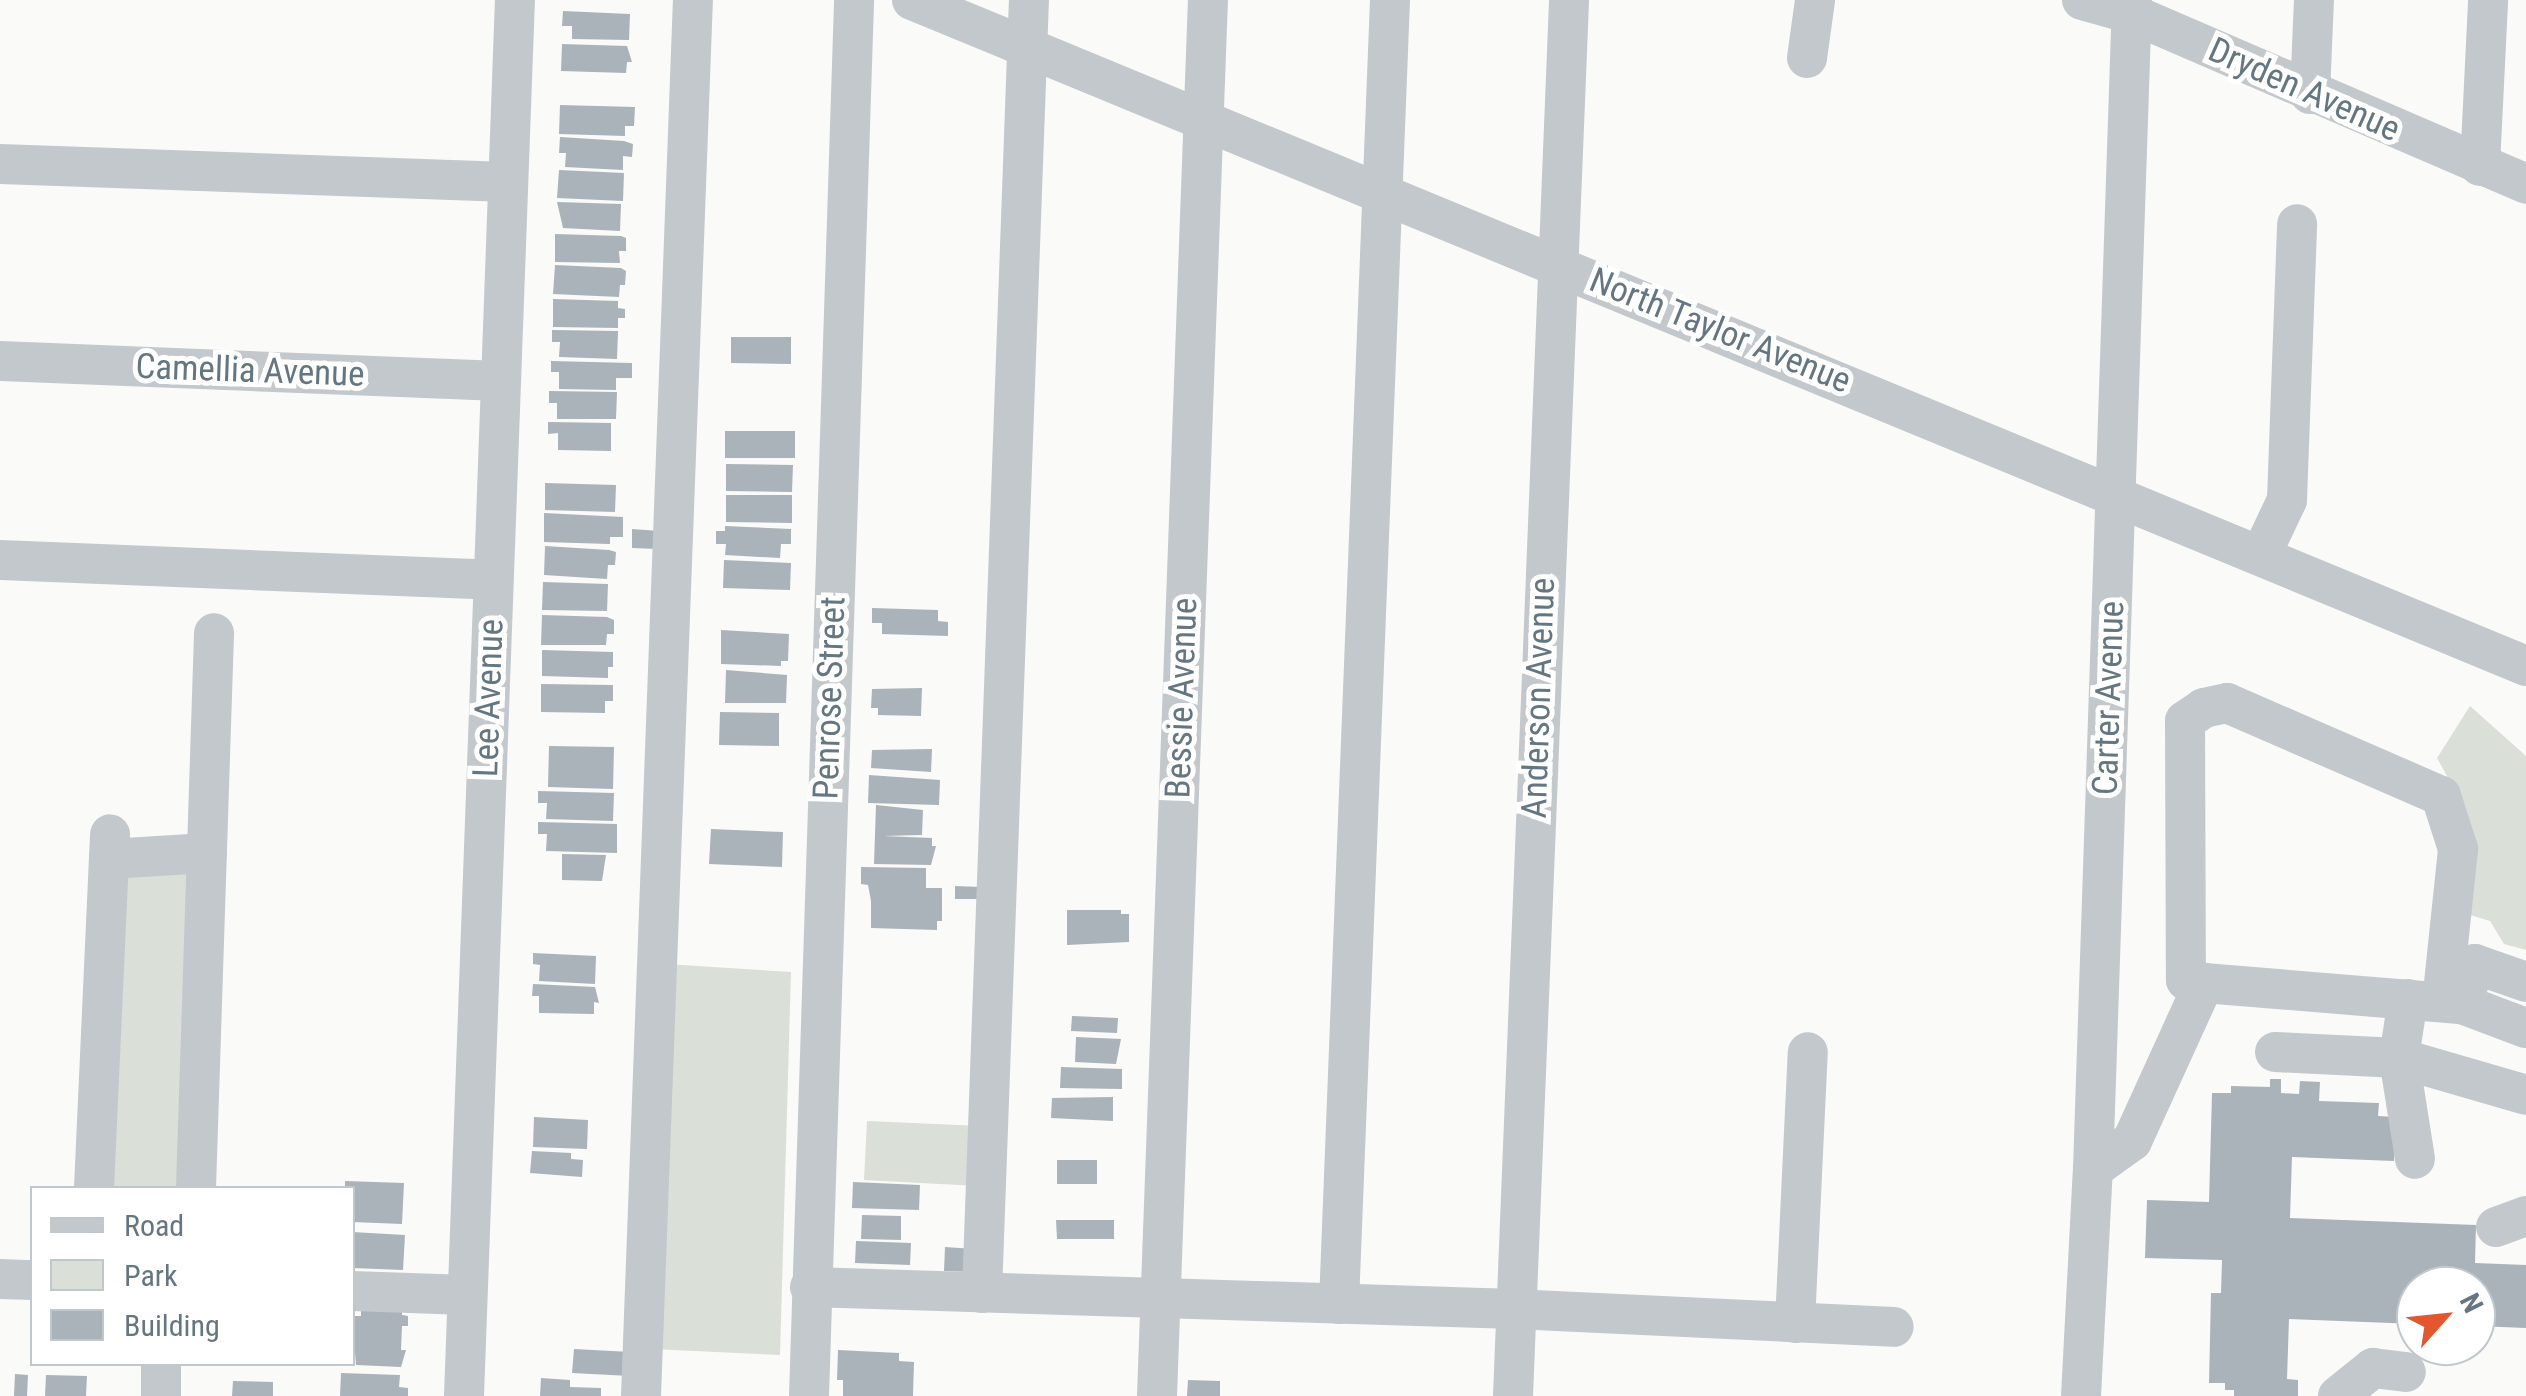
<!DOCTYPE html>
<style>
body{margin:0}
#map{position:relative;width:2526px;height:1396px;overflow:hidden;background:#fafaf8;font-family:"Roboto Condensed",sans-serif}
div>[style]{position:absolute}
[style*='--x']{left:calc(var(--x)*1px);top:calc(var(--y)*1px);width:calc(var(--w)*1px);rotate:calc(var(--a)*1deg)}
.green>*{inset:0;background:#dadfd7}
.building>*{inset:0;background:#aab3b9}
.minor>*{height:40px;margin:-20px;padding:0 20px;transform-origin:20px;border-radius:20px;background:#c3c8cc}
span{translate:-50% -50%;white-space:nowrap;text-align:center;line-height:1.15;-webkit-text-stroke:10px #fff;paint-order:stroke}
.street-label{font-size:35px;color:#657683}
.legend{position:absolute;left:30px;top:1186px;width:325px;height:180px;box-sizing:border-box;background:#fff;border:2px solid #c1c8cd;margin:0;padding:12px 18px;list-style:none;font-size:30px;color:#657683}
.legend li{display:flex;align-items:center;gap:20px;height:50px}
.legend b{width:50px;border:2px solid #c1c8cd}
.north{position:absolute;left:2396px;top:1266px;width:100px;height:100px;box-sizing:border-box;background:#fff;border:2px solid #c1c8cd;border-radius:50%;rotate:63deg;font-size:28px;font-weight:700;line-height:40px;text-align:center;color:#657683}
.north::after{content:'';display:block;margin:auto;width:35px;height:45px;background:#e4572e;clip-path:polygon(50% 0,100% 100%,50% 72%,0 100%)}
</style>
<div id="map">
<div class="green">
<i style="clip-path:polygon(2470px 706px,2526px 756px,2526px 950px,2504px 944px,2490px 921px,2470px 915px,2467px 812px,2437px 758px)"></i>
<i style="clip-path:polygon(198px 864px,190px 1188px,105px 1188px,125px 873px)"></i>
<i style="clip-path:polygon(666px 964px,791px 972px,780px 1355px,652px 1349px)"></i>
<i style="clip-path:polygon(867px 1121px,981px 1126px,978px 1186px,864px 1180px)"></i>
</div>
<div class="building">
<i style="clip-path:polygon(563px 11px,630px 14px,629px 40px,572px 39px,572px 26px,562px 26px)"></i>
<i style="clip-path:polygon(562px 44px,627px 46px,632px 62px,627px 62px,626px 73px,561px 71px)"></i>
<i style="clip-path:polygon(560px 105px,635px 107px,634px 126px,625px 126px,625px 136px,559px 134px)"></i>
<i style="clip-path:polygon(560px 137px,624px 141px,633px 144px,632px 157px,623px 156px,623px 170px,565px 167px,566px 153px,559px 153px)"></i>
<i style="clip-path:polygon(559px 170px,624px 173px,623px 201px,557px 198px)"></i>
<i style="clip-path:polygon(557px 202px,621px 204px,620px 231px,563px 228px)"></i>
<i style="clip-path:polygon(555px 234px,621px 236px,626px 238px,626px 251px,619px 251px,620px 263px,555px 262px)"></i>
<i style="clip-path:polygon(555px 265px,621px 268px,626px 271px,625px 285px,620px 285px,619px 297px,553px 294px)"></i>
<i style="clip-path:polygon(553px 299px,618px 301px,618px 308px,625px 309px,625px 318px,618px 318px,618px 328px,553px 327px)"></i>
<i style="clip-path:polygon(552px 330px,618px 331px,617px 359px,559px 357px,560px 342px,552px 342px)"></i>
<i style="clip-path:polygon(731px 337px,791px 337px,791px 364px,731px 363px)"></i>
<i style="clip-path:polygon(551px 361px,632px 363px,632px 378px,616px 378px,616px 390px,559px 389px,559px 372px,551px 372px)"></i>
<i style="clip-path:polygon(549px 391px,617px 392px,616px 419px,557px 419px,557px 403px,549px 403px)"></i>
<i style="clip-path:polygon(548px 422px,611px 423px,611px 451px,558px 450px,558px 433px,548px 434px)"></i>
<i style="clip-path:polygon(725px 431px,795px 431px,795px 458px,725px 458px)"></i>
<i style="clip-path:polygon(726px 464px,793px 465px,792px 492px,726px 491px)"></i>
<i style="clip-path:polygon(545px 483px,616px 485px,615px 512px,545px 510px)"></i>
<i style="clip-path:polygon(726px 495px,792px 495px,792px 523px,726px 522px)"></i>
<i style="clip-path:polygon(544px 513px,623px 517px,623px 537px,610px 537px,610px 544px,544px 542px)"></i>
<i style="clip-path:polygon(725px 526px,791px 529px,791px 544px,781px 544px,780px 558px,725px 555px,726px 544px,716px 544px,716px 531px,725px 531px)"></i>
<i style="clip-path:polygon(632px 529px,659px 531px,658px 549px,632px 548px)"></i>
<i style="clip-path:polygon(545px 546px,609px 550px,616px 552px,615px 565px,608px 565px,607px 579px,544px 575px)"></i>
<i style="clip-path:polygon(724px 560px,791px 563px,790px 590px,723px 588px)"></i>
<i style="clip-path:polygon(543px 582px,608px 584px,607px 611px,542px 610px)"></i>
<i style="clip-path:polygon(872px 608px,938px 610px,938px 621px,948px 622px,948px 636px,882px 634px,882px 623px,872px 623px)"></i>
<i style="clip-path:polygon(542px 615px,607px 617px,614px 620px,614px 634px,607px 634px,606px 645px,541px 645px)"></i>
<i style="clip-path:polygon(721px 630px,789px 634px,788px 661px,781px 661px,781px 666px,721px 664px)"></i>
<i style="clip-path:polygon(542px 650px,613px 652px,613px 667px,608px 667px,608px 678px,542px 676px)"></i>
<i style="clip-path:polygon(726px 670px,787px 675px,786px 703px,725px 703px)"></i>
<i style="clip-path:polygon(541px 684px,613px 685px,613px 701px,605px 701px,605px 713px,541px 712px)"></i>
<i style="clip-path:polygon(922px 688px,921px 716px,878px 715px,878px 708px,871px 708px,872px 689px)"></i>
<i style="clip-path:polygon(720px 712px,779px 713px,779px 746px,719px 745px)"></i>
<i style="clip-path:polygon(549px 746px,614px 747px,613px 789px,548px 787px)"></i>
<i style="clip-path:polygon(932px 749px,931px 772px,871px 768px,872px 750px)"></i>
<i style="clip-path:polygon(869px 775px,940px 780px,939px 805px,868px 803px)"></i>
<i style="clip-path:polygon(538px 791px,614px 793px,613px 821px,546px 819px,547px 803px,538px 803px)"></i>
<i style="clip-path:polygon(876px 805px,923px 810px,922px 835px,883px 836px,932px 838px,932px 846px,936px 846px,931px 865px,874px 864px)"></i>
<i style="clip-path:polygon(538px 822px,617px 824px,617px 853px,546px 851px,547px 834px,538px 834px)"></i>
<i style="clip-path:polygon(711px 829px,783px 832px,782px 867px,709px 864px)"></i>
<i style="clip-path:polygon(562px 854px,606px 855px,602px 881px,562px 880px)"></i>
<i style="clip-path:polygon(861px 867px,926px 868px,926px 888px,942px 888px,942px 921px,937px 921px,937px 930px,871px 928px,871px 901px,868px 885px,861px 884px)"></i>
<i style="clip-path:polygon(955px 886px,981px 887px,980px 899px,955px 899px)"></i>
<i style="clip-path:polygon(1067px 910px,1121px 910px,1121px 914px,1129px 914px,1129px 942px,1067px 945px)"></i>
<i style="clip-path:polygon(533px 953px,596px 956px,595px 984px,539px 981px,540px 965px,533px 964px)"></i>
<i style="clip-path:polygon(533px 984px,595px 987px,599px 1003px,594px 1002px,594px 1014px,539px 1013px,539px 996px,532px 996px)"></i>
<i style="clip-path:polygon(1072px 1016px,1118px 1018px,1117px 1033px,1071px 1031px)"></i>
<i style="clip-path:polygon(1076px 1037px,1121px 1039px,1116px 1064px,1075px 1062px)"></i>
<i style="clip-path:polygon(1061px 1067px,1122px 1069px,1122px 1089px,1060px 1088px)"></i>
<i style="clip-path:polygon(2270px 1079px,2281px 1079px,2281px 1093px,2299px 1094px,2300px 1081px,2320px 1082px,2319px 1101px,2379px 1103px,2378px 1116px,2395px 1117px,2394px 1161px,2292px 1157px,2290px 1218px,2476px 1225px,2475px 1263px,2526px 1265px,2526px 1328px,2476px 1326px,2476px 1286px,2416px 1286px,2416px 1324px,2289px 1319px,2287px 1379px,2298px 1380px,2298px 1396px,2234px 1396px,2234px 1390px,2225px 1390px,2225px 1383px,2209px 1383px,2211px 1293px,2221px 1293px,2222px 1260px,2145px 1258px,2147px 1200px,2209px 1202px,2212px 1093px,2231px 1093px,2231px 1086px,2270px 1087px)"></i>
<i style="clip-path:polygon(1113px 1097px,1113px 1121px,1051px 1118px,1052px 1098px)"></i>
<i style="clip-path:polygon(534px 1117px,588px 1120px,587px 1149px,533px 1147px)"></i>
<i style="clip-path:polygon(532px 1151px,571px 1153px,571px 1159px,583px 1160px,582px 1177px,530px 1173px)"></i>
<i style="clip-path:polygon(1057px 1160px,1097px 1160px,1097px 1184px,1057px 1184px)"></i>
<i style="clip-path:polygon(345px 1181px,404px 1183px,402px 1224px,352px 1222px,352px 1188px,345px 1188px)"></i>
<i style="clip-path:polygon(853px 1182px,920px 1185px,919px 1210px,852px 1208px)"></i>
<i style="clip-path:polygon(862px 1215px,901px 1216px,901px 1240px,861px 1239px)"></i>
<i style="clip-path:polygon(1056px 1220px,1114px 1220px,1114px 1239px,1057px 1239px)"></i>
<i style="clip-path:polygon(352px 1232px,405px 1235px,403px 1270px,352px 1268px)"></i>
<i style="clip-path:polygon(856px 1241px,911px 1243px,910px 1265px,855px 1263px)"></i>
<i style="clip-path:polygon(945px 1247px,974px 1249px,973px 1272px,944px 1271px)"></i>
<i style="clip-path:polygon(361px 1309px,402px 1311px,402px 1315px,408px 1316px,408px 1326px,402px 1326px,401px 1350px,406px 1350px,401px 1367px,356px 1365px,352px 1316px,361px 1316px)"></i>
<i style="clip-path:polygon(574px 1349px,631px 1352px,630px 1376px,572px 1373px)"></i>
<i style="clip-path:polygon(838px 1350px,899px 1353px,899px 1361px,914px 1362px,913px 1396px,843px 1396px,843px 1380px,837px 1380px)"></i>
<i style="clip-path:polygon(341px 1373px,400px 1375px,399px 1387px,408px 1388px,408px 1396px,340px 1396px)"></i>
<i style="clip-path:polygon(15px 1374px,28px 1375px,27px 1396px,14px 1396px)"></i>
<i style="clip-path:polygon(46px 1375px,87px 1376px,86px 1396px,45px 1396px)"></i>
<i style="clip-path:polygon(541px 1378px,570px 1380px,570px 1387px,601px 1388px,601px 1396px,540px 1396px)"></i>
<i style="clip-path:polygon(1188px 1380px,1220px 1381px,1220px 1396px,1187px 1396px)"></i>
<i style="clip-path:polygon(233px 1381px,273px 1382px,273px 1396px,232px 1396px)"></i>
</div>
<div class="minor">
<i style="--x:912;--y:0;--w:1746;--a:22.42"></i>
<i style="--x:2082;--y:0;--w:52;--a:15.6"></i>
<i style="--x:2132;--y:14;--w:429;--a:23.3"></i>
<i style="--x:1807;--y:58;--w:59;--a:-82.1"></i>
<i style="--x:2310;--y:94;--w:94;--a:-87.6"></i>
<i style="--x:0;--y:164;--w:508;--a:2.03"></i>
<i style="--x:2480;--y:166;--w:166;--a:-87.2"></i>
<i style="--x:0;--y:361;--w:501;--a:2.29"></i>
<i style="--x:2261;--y:555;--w:61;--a:-64.7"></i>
<i style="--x:2287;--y:500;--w:276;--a:-87.9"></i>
<i style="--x:0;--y:560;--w:493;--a:2.3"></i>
<i style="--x:109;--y:859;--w:98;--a:-3.5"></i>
<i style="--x:2526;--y:982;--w:54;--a:-160.6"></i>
<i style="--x:2475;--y:964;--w:42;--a:108"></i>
<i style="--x:2462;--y:1004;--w:68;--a:20.6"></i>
<i style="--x:2408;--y:999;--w:60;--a:98.7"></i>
<i style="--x:2399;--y:1058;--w:102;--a:81"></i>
<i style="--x:2442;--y:1002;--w:154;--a:-84"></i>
<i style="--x:2458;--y:849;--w:56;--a:-107.8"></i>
<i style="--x:2441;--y:796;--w:233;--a:-156.5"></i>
<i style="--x:2227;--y:703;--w:24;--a:168"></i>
<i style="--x:2204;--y:708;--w:23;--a:146"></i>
<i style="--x:2185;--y:721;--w:259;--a:89.8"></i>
<i style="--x:2186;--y:980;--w:18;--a:9"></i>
<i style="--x:2204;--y:983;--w:259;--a:4.7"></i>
<i style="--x:2275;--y:1052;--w:124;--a:2.8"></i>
<i style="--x:2399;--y:1058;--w:132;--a:16.2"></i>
<i style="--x:2093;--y:1169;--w:48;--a:-35.7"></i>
<i style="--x:2132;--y:1141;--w:174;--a:-65.5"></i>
<i style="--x:94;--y:1188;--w:354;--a:-87.4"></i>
<i style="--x:196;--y:1188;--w:555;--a:-88.14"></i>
<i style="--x:2496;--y:1227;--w:32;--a:-20"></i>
<i style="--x:0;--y:1279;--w:32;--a:2"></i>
<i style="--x:810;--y:1287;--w:705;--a:1.79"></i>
<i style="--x:1515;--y:1309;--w:379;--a:2.7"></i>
<i style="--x:352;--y:1291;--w:115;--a:2"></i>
<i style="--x:982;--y:1293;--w:1294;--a:-87.92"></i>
<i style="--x:1339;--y:1304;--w:1305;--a:-87.76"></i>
<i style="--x:1795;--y:1323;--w:271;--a:-87.3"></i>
<i style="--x:161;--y:1396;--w:32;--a:-90"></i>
<i style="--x:464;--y:1396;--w:1397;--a:-87.91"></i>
<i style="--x:641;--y:1396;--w:1397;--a:-87.87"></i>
<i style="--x:809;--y:1396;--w:1397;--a:-88.15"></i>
<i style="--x:1157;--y:1396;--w:1397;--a:-87.91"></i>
<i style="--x:1513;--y:1396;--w:1397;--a:-87.7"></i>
<i style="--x:2081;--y:1396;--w:227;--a:-87"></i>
<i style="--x:2093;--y:1169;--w:1170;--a:-88.09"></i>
<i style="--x:2338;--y:1396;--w:45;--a:-38.7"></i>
<i style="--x:2373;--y:1368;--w:33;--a:7"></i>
</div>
<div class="street-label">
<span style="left:2304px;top:90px;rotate:24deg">Dryden Avenue</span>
<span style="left:1720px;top:331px;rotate:22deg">North Taylor Avenue</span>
<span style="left:250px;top:371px;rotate:2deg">Camellia Avenue</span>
<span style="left:489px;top:698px;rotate:-88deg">Lee Avenue</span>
<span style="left:830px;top:698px;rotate:-88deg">Penrose Street</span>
<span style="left:1182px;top:698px;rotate:-88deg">Bessie Avenue</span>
<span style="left:1539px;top:698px;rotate:-88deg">Anderson Avenue</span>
<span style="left:2109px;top:698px;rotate:-88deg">Carter Avenue</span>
</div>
<ul class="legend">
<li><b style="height:12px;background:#c3c8cc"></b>Road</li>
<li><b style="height:28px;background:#dadfd7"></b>Park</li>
<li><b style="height:28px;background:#aab3b9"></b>Building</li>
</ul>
<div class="north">N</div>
</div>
